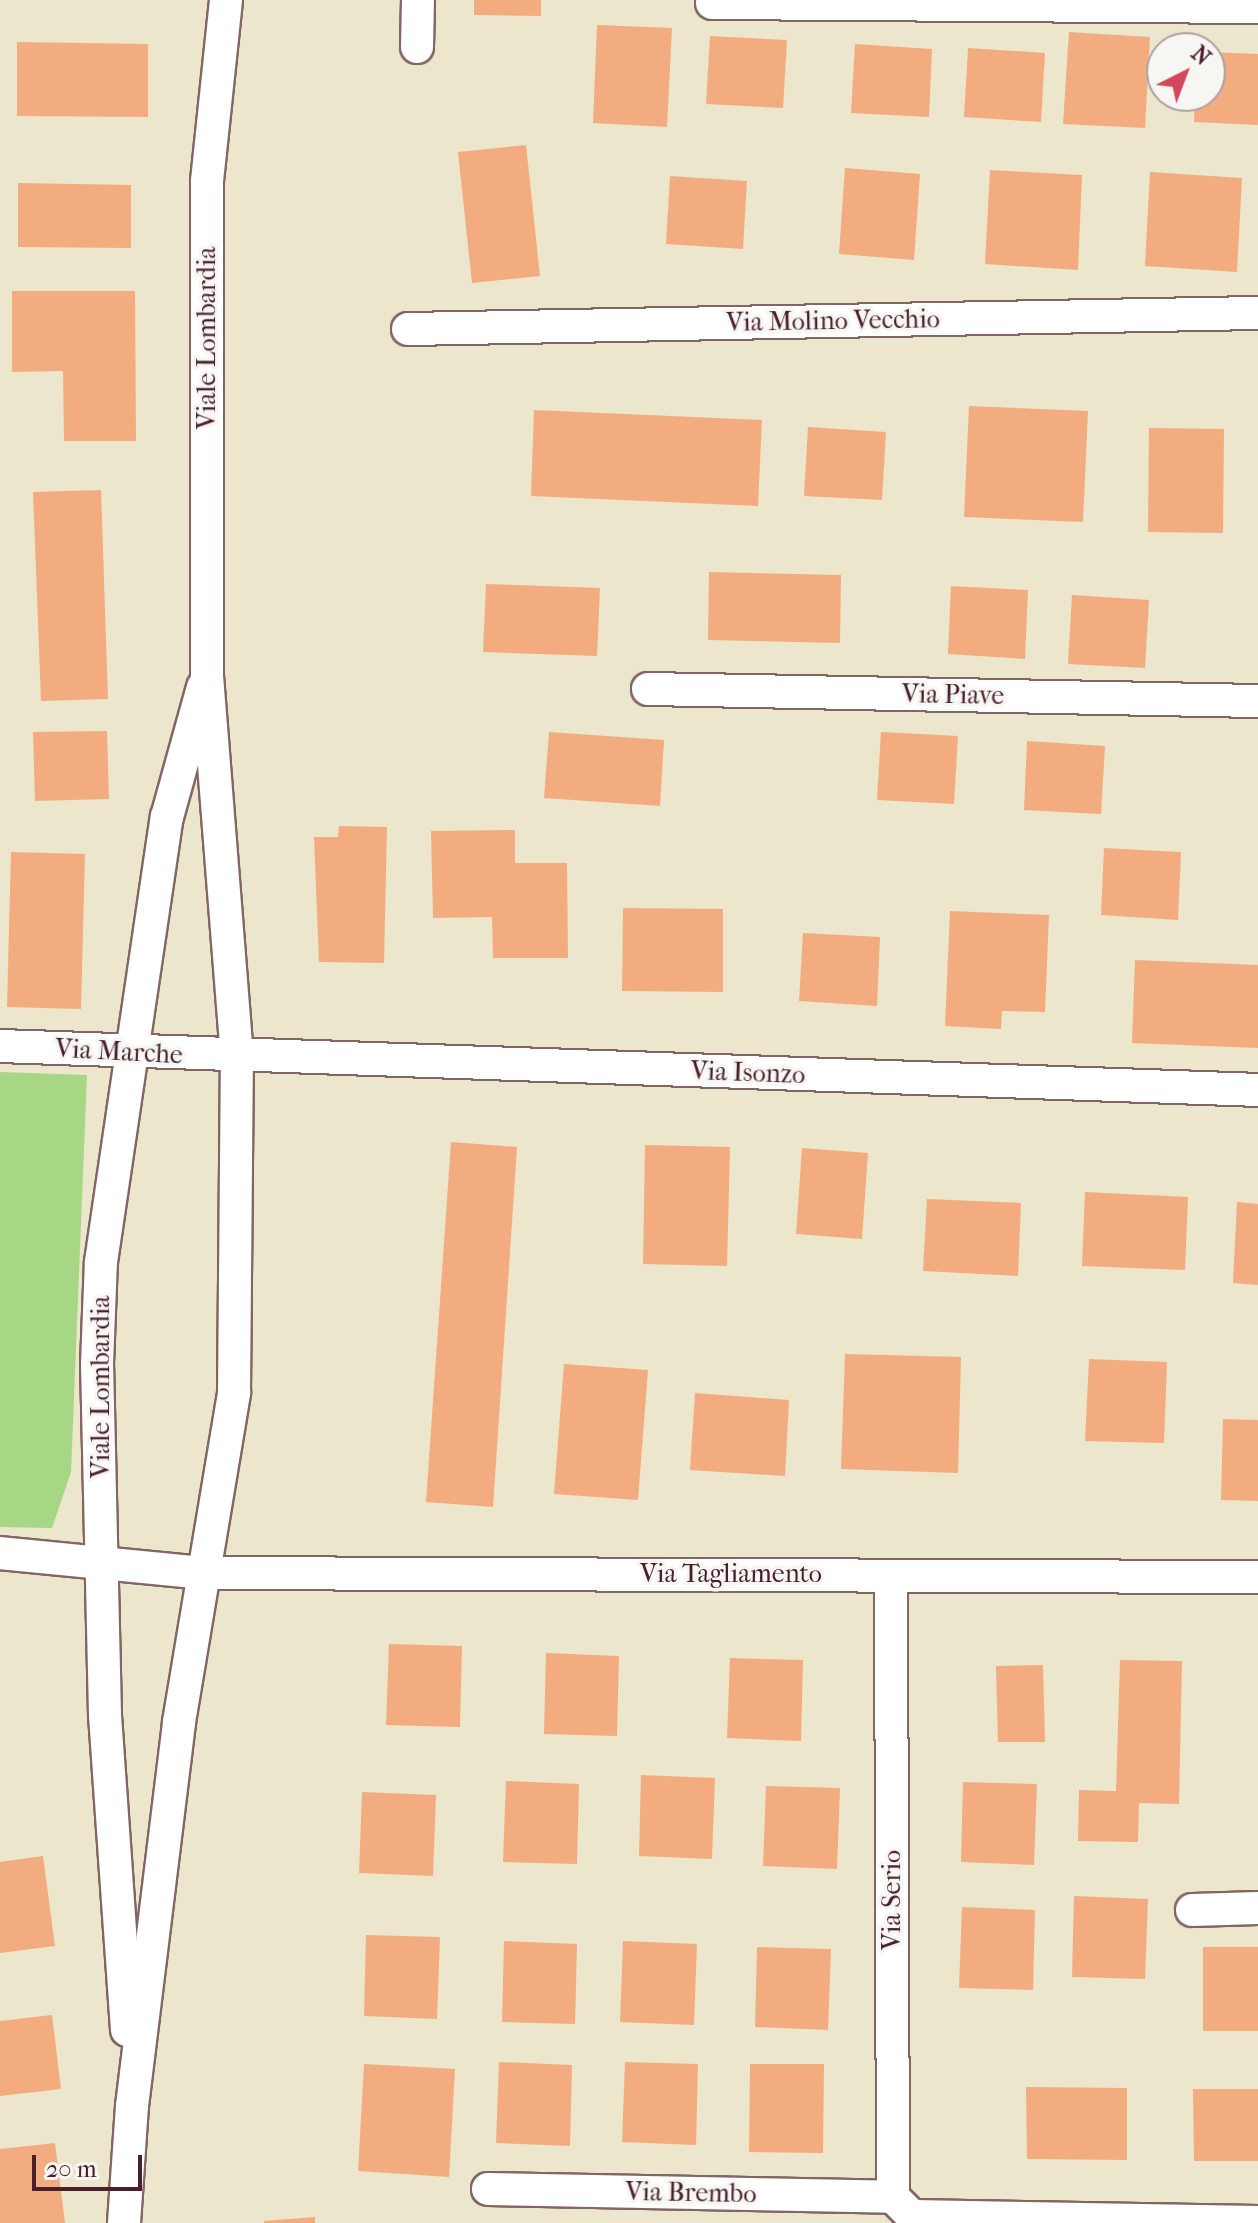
<!DOCTYPE html>
<style>
body{margin:0}
#map{position:relative;width:1258px;height:2223px;overflow:hidden;background:#ece6cc;font-family:"IM FELL French Canon",serif}
div>[style]{position:absolute}
[style*='--x']{left:calc(var(--x)*1px);top:calc(var(--y)*1px);width:calc(var(--w)*1px);rotate:calc(var(--a)*1deg)}
.green>*{inset:0;background:#a7d684}
.building>*{inset:0;background:#f3ac7f}
.roads{filter:drop-shadow(2px 0 #836563) drop-shadow(-2px 0 #836563) drop-shadow(0 2px #836563) drop-shadow(0 -2px #836563)}
.minor>*{height:32px;margin:-16px;padding:0 16px;transform-origin:16px;border-radius:16px;background:#fff}
span{translate:-50% -50%;white-space:nowrap;text-align:center;line-height:1.15;-webkit-text-stroke:7px #f6f6f2;paint-order:stroke}
.street-label{font-size:26px;color:#4a1f2b}
.north{position:absolute;left:1146px;top:32px;width:80px;height:80px;box-sizing:border-box;background:#f6f6f2;border:2px solid #b1a0a2;border-radius:50%;rotate:42deg;font-size:22px;font-weight:700;line-height:32px;text-align:center;color:#4a1f2b}
.north::after{content:'';display:block;margin:auto;width:28px;height:36px;background:#d1495b;clip-path:polygon(50% 0,100% 100%,50% 72%,0 100%)}
.scale{position:absolute;left:32px;top:2155px;width:110px;height:36px;box-sizing:border-box;border:4px solid #4a1f2b;border-top:0;padding-left:10px;font-size:24px;line-height:28px;white-space:nowrap;color:#4a1f2b;-webkit-text-stroke:6px #f6f6f2;paint-order:stroke}
</style>
<div id="map">
<div class="green">
<i style="clip-path:polygon(0 1072px,87px 1075px,71px 1472px,52px 1528px,0 1527px)"></i>
</div>
<div class="building">
<i style="clip-path:polygon(474px 0,541px 0,541px 16px,474px 15px)"></i>
<i style="clip-path:polygon(597px 25px,672px 28px,667px 127px,593px 123px)"></i>
<i style="clip-path:polygon(1069px 32px,1150px 37px,1145px 128px,1063px 124px)"></i>
<i style="clip-path:polygon(710px 36px,787px 40px,783px 108px,706px 104px)"></i>
<i style="clip-path:polygon(17px 42px,148px 44px,148px 117px,17px 116px)"></i>
<i style="clip-path:polygon(855px 44px,932px 49px,929px 117px,851px 113px)"></i>
<i style="clip-path:polygon(968px 48px,1045px 53px,1041px 122px,964px 117px)"></i>
<i style="clip-path:polygon(1210px 52px,1258px 54px,1258px 125px,1194px 122px,1195px 96px,1210px 96px)"></i>
<i style="clip-path:polygon(526px 145px,540px 276px,472px 283px,458px 152px)"></i>
<i style="clip-path:polygon(845px 168px,920px 174px,914px 260px,839px 254px)"></i>
<i style="clip-path:polygon(990px 170px,1082px 175px,1078px 270px,985px 264px)"></i>
<i style="clip-path:polygon(1150px 172px,1242px 178px,1237px 272px,1145px 266px)"></i>
<i style="clip-path:polygon(670px 176px,747px 181px,743px 249px,666px 244px)"></i>
<i style="clip-path:polygon(18px 183px,131px 185px,131px 248px,18px 247px)"></i>
<i style="clip-path:polygon(12px 291px,135px 291px,136px 441px,64px 441px,63px 371px,12px 372px)"></i>
<i style="clip-path:polygon(969px 406px,1088px 411px,1083px 522px,964px 517px)"></i>
<i style="clip-path:polygon(534px 410px,762px 420px,758px 506px,531px 496px)"></i>
<i style="clip-path:polygon(808px 427px,886px 432px,882px 500px,804px 496px)"></i>
<i style="clip-path:polygon(1149px 428px,1224px 429px,1223px 533px,1148px 532px)"></i>
<i style="clip-path:polygon(101px 490px,108px 699px,41px 701px,33px 492px)"></i>
<i style="clip-path:polygon(709px 572px,841px 575px,840px 643px,708px 640px)"></i>
<i style="clip-path:polygon(486px 584px,600px 588px,597px 656px,483px 652px)"></i>
<i style="clip-path:polygon(951px 586px,1028px 590px,1025px 659px,948px 654px)"></i>
<i style="clip-path:polygon(1072px 595px,1149px 600px,1145px 668px,1068px 664px)"></i>
<i style="clip-path:polygon(107px 731px,109px 799px,35px 801px,33px 732px)"></i>
<i style="clip-path:polygon(549px 732px,664px 740px,660px 806px,544px 798px)"></i>
<i style="clip-path:polygon(881px 732px,958px 736px,954px 804px,877px 800px)"></i>
<i style="clip-path:polygon(1027px 741px,1105px 746px,1101px 814px,1024px 810px)"></i>
<i style="clip-path:polygon(339px 826px,387px 827px,384px 963px,319px 962px,314px 837px,338px 837px)"></i>
<i style="clip-path:polygon(515px 830px,515px 863px,567px 863px,568px 958px,493px 958px,492px 917px,433px 918px,431px 831px)"></i>
<i style="clip-path:polygon(1104px 848px,1181px 852px,1178px 920px,1101px 915px)"></i>
<i style="clip-path:polygon(11px 852px,85px 854px,81px 1009px,7px 1007px)"></i>
<i style="clip-path:polygon(623px 908px,723px 909px,723px 992px,622px 991px)"></i>
<i style="clip-path:polygon(950px 911px,1049px 915px,1045px 1012px,1002px 1011px,1001px 1029px,945px 1026px)"></i>
<i style="clip-path:polygon(803px 933px,880px 937px,877px 1006px,799px 1001px)"></i>
<i style="clip-path:polygon(1135px 960px,1258px 965px,1258px 1048px,1132px 1043px)"></i>
<i style="clip-path:polygon(451px 1142px,517px 1147px,493px 1507px,426px 1502px)"></i>
<i style="clip-path:polygon(645px 1145px,730px 1147px,727px 1266px,643px 1264px)"></i>
<i style="clip-path:polygon(802px 1148px,868px 1153px,862px 1239px,796px 1234px)"></i>
<i style="clip-path:polygon(1085px 1192px,1188px 1197px,1185px 1270px,1082px 1266px)"></i>
<i style="clip-path:polygon(927px 1199px,1021px 1203px,1018px 1276px,923px 1271px)"></i>
<i style="clip-path:polygon(1237px 1202px,1258px 1204px,1258px 1285px,1233px 1283px)"></i>
<i style="clip-path:polygon(845px 1354px,961px 1357px,958px 1473px,841px 1469px)"></i>
<i style="clip-path:polygon(1089px 1359px,1167px 1362px,1164px 1443px,1085px 1441px)"></i>
<i style="clip-path:polygon(564px 1364px,648px 1370px,638px 1500px,554px 1494px)"></i>
<i style="clip-path:polygon(695px 1393px,789px 1400px,785px 1476px,690px 1470px)"></i>
<i style="clip-path:polygon(1223px 1419px,1258px 1420px,1258px 1501px,1221px 1500px)"></i>
<i style="clip-path:polygon(389px 1644px,462px 1646px,460px 1727px,386px 1725px)"></i>
<i style="clip-path:polygon(546px 1653px,619px 1656px,617px 1736px,544px 1734px)"></i>
<i style="clip-path:polygon(730px 1658px,803px 1660px,801px 1741px,727px 1738px)"></i>
<i style="clip-path:polygon(1120px 1660px,1182px 1661px,1179px 1804px,1139px 1803px,1138px 1842px,1078px 1841px,1079px 1790px,1116px 1791px)"></i>
<i style="clip-path:polygon(1043px 1665px,1045px 1742px,998px 1742px,996px 1666px)"></i>
<i style="clip-path:polygon(641px 1775px,715px 1778px,712px 1859px,639px 1856px)"></i>
<i style="clip-path:polygon(506px 1781px,579px 1784px,577px 1864px,503px 1862px)"></i>
<i style="clip-path:polygon(963px 1782px,1037px 1784px,1034px 1865px,961px 1862px)"></i>
<i style="clip-path:polygon(766px 1786px,840px 1788px,837px 1869px,763px 1866px)"></i>
<i style="clip-path:polygon(362px 1792px,436px 1795px,433px 1876px,359px 1873px)"></i>
<i style="clip-path:polygon(43px 1856px,55px 1946px,0 1953px,0 1862px)"></i>
<i style="clip-path:polygon(1074px 1896px,1148px 1899px,1145px 1979px,1072px 1977px)"></i>
<i style="clip-path:polygon(962px 1907px,1035px 1910px,1033px 1990px,959px 1988px)"></i>
<i style="clip-path:polygon(366px 1935px,440px 1937px,437px 2019px,364px 2016px)"></i>
<i style="clip-path:polygon(504px 1941px,577px 1944px,575px 2024px,502px 2022px)"></i>
<i style="clip-path:polygon(623px 1941px,697px 1944px,694px 2025px,620px 2022px)"></i>
<i style="clip-path:polygon(757px 1947px,831px 1949px,828px 2030px,755px 2027px)"></i>
<i style="clip-path:polygon(1203px 1947px,1258px 1947px,1258px 2031px,1203px 2031px)"></i>
<i style="clip-path:polygon(52px 2015px,61px 2089px,0 2096px,0 2021px)"></i>
<i style="clip-path:polygon(499px 2062px,572px 2065px,570px 2146px,496px 2143px)"></i>
<i style="clip-path:polygon(625px 2062px,698px 2064px,696px 2145px,622px 2142px)"></i>
<i style="clip-path:polygon(364px 2064px,455px 2069px,449px 2177px,358px 2171px)"></i>
<i style="clip-path:polygon(750px 2064px,824px 2064px,823px 2153px,749px 2152px)"></i>
<i style="clip-path:polygon(1026px 2087px,1127px 2088px,1127px 2160px,1027px 2159px)"></i>
<i style="clip-path:polygon(1193px 2089px,1258px 2089px,1258px 2161px,1194px 2161px)"></i>
<i style="clip-path:polygon(55px 2143px,65px 2223px,0 2223px,0 2149px)"></i>
<i style="clip-path:polygon(315px 2217px,315px 2223px,264px 2223px,264px 2221px)"></i>
</div>
<div class="roads">
<div class="minor">
<i style="--x:712;--y:3;--w:546;--a:0.42"></i>
<i style="--x:417;--y:47;--w:47;--a:-88.8"></i>
<i style="--x:408;--y:329;--w:850;--a:-1.08"></i>
<i style="--x:648;--y:689;--w:610;--a:1.13"></i>
<i style="--x:0;--y:1046;--w:1259;--a:2"></i>
<i style="--x:0;--y:1553;--w:205;--a:5.6"></i>
<i style="--x:204;--y:1573;--w:1054;--a:0.22"></i>
<i style="--x:891;--y:1576;--w:621;--a:89.82"></i>
<i style="--x:893;--y:2197;--w:27;--a:45"></i>
<i style="--x:912;--y:2216;--w:346;--a:1"></i>
<i style="--x:1192;--y:1910;--w:66;--a:-1.7"></i>
<i style="--x:127;--y:2030;--w:316;--a:-94"></i>
<i style="--x:105;--y:1715;--w:351;--a:-91.3"></i>
<i style="--x:97;--y:1364;--w:102;--a:-87.8"></i>
<i style="--x:101;--y:1262;--w:450;--a:-81.6"></i>
<i style="--x:167;--y:817;--w:135;--a:-74.5"></i>
<i style="--x:488;--y:2189;--w:405;--a:1.1"></i>
<i style="--x:124;--y:2223;--w:117;--a:-86.1"></i>
<i style="--x:132;--y:2106;--w:387;--a:-83"></i>
<i style="--x:179;--y:1722;--w:334;--a:-80.5"></i>
<i style="--x:234;--y:1393;--w:336;--a:-89.5"></i>
<i style="--x:237;--y:1057;--w:381;--a:-94.5"></i>
<i style="--x:207;--y:677;--w:496;--a:-90"></i>
<i style="--x:207;--y:181;--w:182;--a:-84"></i>
</div>
</div>
<div class="street-label">
<span style="left:833px;top:321px;rotate:-1deg">Via Molino Vecchio</span>
<span style="left:207px;top:338px;rotate:-90deg">Viale Lombardia</span>
<span style="left:953px;top:695px;rotate:1deg">Via Piave</span>
<span style="left:119px;top:1052px;rotate:3deg">Via Marche</span>
<span style="left:748px;top:1073px;rotate:2deg">Via Isonzo</span>
<span style="left:101px;top:1387px;rotate:-90deg">Viale Lombardia</span>
<span style="left:731px;top:1574px">Via Tagliamento</span>
<span style="left:892px;top:1900px;rotate:-90deg">Via Serio</span>
<span style="left:691px;top:2193px;rotate:1deg">Via Brembo</span>
</div>
<div class="north">N</div>
<div class="scale">20 m</div>
</div>
